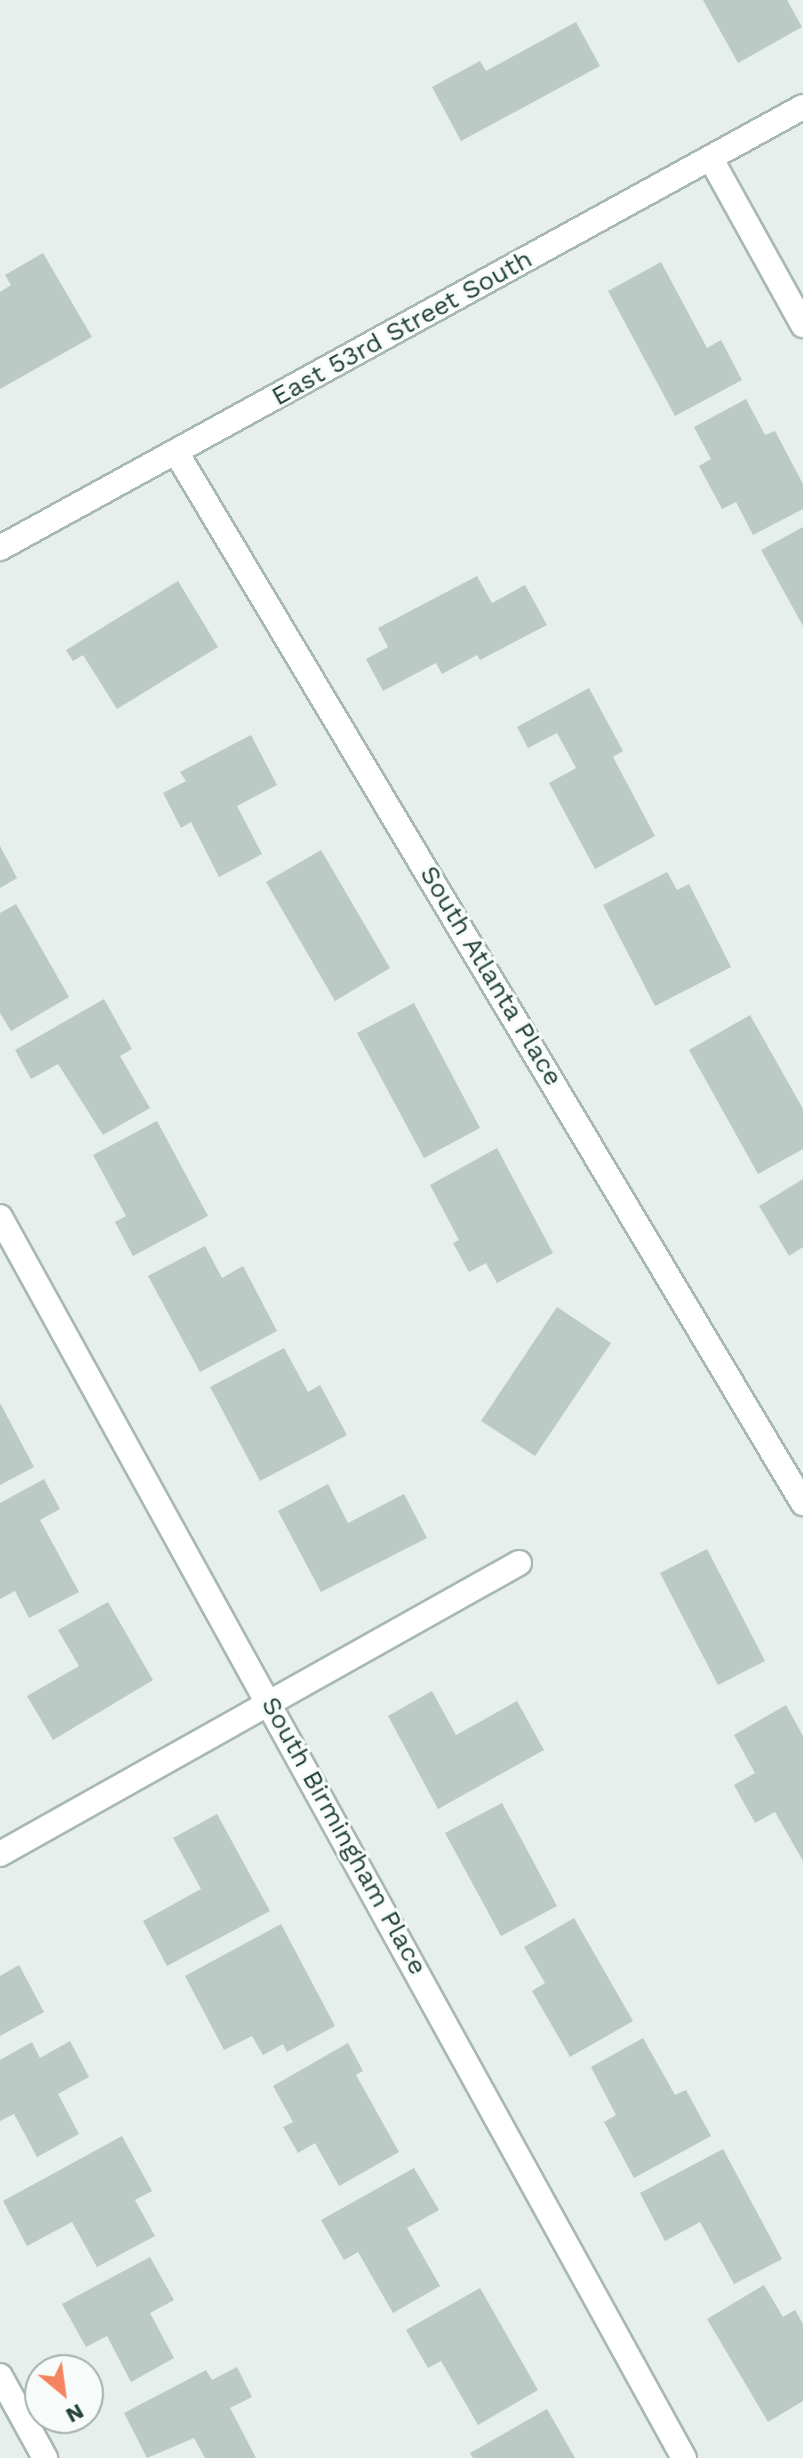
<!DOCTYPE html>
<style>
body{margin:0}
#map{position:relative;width:803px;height:2458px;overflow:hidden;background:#e6efeb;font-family:"Work Sans",sans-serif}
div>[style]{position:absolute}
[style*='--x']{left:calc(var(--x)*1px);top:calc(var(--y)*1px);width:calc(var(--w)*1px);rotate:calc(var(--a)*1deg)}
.building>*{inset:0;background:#bbcac4}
.roads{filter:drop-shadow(2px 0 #a8b8b2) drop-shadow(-2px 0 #a8b8b2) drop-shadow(0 2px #a8b8b2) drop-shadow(0 -2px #a8b8b2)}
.minor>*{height:24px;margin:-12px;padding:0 12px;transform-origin:12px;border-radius:12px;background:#fff}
span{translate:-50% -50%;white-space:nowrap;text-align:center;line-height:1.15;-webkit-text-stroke:6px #f7fbf9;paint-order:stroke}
.street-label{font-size:26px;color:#24423a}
.north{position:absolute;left:24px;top:2354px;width:80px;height:80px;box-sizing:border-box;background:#f7fbf9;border:2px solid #a3b1ad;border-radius:50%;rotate:151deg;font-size:22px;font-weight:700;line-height:32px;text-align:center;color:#24423a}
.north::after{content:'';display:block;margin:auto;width:28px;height:36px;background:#f4845f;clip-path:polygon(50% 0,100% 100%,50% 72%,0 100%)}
</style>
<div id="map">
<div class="building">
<i style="clip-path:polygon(703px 0,787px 0,802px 27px,738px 63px)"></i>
<i style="clip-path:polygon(576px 22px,600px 66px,461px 141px,432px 87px,480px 61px,486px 71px)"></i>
<i style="clip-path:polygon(43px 253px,92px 337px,0 389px,0 292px,11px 285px,5px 275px)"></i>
<i style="clip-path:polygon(661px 262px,707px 348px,721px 340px,742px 380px,675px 416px,608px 291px)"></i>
<i style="clip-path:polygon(746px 399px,765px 435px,775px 431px,803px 484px,803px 509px,753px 535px,736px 502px,722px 509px,699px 466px,711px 459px,694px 427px)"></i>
<i style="clip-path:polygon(803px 527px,803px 626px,761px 550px)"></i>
<i style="clip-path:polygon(477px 576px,492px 603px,525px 585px,547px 625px,480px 660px,477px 655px,442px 674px,436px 663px,383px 691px,366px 659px,388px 647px,378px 628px)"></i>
<i style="clip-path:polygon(178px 581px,218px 647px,117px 709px,83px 655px,73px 661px,66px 650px)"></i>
<i style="clip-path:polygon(589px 688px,623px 751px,613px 757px,655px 836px,595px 869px,549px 783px,576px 768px,557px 733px,528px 748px,517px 727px)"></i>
<i style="clip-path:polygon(251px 735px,277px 785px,237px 806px,262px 854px,219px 877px,191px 822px,181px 828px,163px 793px,186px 781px,180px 772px)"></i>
<i style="clip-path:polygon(0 846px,17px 878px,0 888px)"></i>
<i style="clip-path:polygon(321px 850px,390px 968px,335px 1001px,266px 882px)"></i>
<i style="clip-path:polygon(667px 872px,677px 890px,689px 884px,731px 967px,655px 1006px,603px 905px)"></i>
<i style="clip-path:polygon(16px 904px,69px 997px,11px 1031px,0 1013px,0 913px)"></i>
<i style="clip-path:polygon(104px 999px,132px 1049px,120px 1056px,150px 1108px,103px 1135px,58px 1064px,31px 1079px,15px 1050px)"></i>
<i style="clip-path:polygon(414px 1003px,480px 1128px,424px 1158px,357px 1033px)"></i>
<i style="clip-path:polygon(750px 1015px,803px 1109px,803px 1149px,758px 1174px,689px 1050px)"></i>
<i style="clip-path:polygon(157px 1121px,208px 1216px,133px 1256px,115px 1222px,126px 1216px,93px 1155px)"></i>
<i style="clip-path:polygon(497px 1148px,553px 1253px,497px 1283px,486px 1263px,469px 1272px,453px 1243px,459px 1240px,430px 1185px)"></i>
<i style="clip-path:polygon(803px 1179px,803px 1247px,789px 1256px,759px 1206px)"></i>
<i style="clip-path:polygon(205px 1246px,222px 1278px,243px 1266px,277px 1331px,200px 1372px,148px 1276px)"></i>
<i style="clip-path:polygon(557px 1307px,611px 1343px,535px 1456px,481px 1421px)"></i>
<i style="clip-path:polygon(284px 1348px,308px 1392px,320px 1385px,347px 1435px,260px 1481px,210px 1387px)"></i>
<i style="clip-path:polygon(0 1403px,34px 1467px,0 1485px)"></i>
<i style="clip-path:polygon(44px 1479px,60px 1509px,40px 1520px,79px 1592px,29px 1618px,15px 1591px,0 1599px,0 1503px)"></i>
<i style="clip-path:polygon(328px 1484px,348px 1523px,404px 1494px,427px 1538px,321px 1592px,278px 1511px)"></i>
<i style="clip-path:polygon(707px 1549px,765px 1661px,718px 1685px,660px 1573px)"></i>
<i style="clip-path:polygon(108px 1602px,153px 1680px,53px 1740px,27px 1696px,79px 1666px,58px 1630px)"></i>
<i style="clip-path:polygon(432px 1691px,456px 1735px,517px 1701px,544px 1750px,438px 1809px,388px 1716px)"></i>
<i style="clip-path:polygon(786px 1705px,803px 1736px,803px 1861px,775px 1812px,755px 1823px,734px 1785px,755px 1773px,734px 1735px)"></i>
<i style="clip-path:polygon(502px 1803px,557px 1906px,501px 1936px,445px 1833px)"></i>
<i style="clip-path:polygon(217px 1814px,270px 1911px,167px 1966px,143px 1921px,201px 1889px,173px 1838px)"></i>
<i style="clip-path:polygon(574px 1918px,633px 2021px,570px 2057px,532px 1991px,545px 1983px,524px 1947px)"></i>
<i style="clip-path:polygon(281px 1924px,335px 2026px,287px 2052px,283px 2044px,263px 2055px,252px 2036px,224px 2050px,185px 1976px)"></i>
<i style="clip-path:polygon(19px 1965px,44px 2012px,0 2036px,0 1976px)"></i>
<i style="clip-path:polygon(643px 2038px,675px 2095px,686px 2090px,711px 2136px,634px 2178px,604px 2122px,616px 2115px,591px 2067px)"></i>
<i style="clip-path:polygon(70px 2041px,89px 2077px,58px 2094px,79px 2134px,37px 2157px,14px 2114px,0 2121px,0 2060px,32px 2042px,40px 2058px)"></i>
<i style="clip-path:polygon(348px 2043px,363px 2071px,356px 2075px,399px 2152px,339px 2186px,315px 2143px,298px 2153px,283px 2127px,293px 2122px,273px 2086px)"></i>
<i style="clip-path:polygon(122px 2136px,152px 2191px,135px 2200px,155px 2236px,97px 2267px,72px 2222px,27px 2246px,3px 2201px)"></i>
<i style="clip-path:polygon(723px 2149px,782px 2259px,734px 2284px,700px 2222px,665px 2241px,640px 2193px)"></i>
<i style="clip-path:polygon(414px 2168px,439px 2210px,407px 2228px,440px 2286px,393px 2313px,358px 2252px,344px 2260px,321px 2220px)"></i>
<i style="clip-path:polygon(150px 2257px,174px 2300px,150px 2313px,174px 2358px,131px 2382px,107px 2336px,86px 2347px,62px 2304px)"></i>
<i style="clip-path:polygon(764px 2285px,783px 2317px,795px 2310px,803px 2324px,803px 2401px,768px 2422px,707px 2319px)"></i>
<i style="clip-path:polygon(480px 2288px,538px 2390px,478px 2425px,441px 2361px,428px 2368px,406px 2330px)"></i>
<i style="clip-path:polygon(237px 2367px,252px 2397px,230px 2408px,256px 2458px,205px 2458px,194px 2438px,147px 2458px,124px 2413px,206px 2370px,212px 2380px)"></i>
<i style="clip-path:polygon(547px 2409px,575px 2458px,473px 2458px,470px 2453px)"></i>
</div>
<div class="roads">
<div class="minor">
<i style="--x:711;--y:159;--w:190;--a:61"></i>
<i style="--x:176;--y:452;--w:1224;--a:59.18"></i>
<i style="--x:0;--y:548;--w:916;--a:-28.78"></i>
<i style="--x:0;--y:1217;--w:1417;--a:61.14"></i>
<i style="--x:0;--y:1854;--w:595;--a:-29.28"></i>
<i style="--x:0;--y:2376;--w:94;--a:61.2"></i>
</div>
</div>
<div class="street-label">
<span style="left:402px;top:328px;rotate:-29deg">East 53rd Street South</span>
<span style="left:491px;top:976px;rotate:59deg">South Atlanta Place</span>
<span style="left:344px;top:1836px;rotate:61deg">South Birmingham Place</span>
</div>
<div class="north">N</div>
</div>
